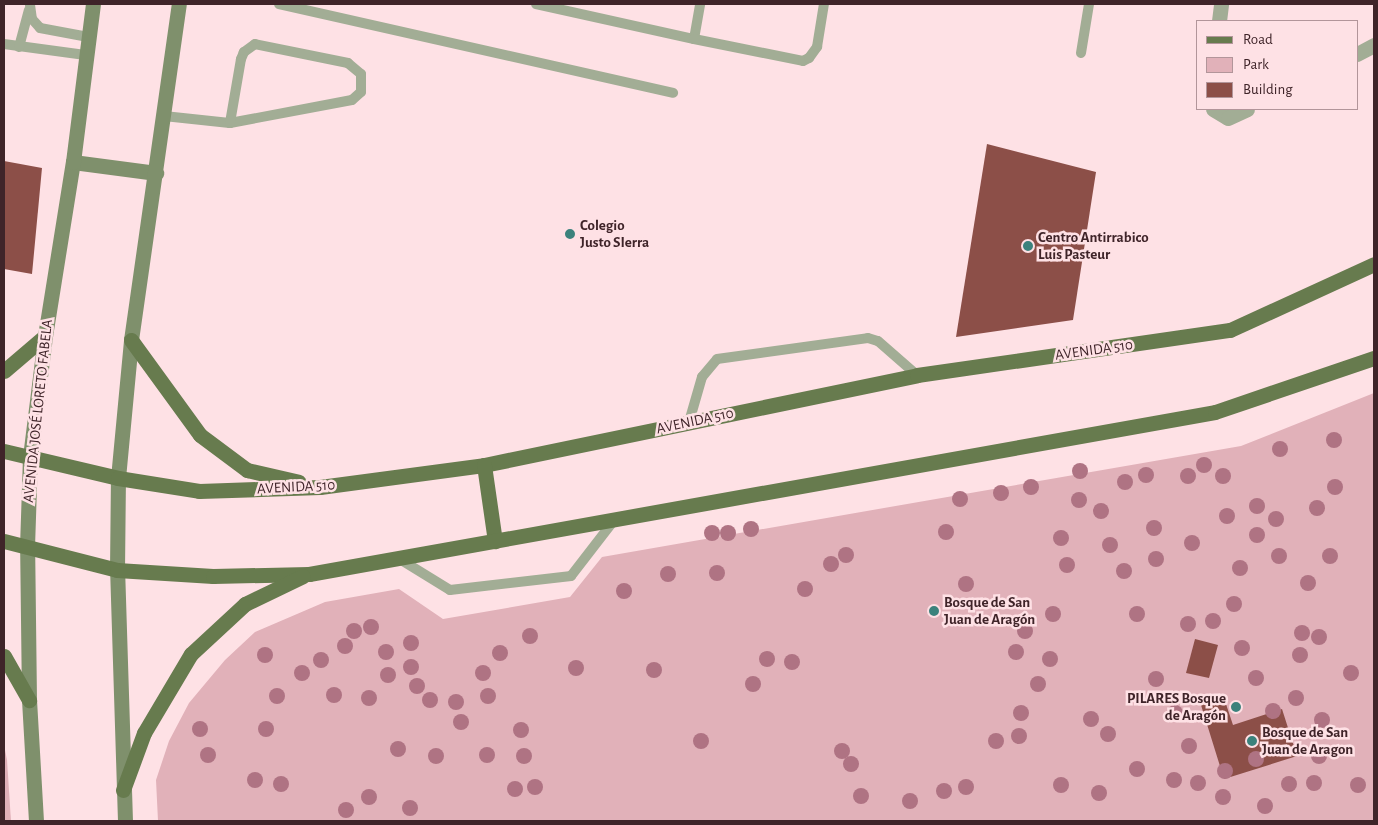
<!DOCTYPE html>
<meta charset="utf-8">
<style>
body{margin:0}
#map{position:relative;width:1378px;height:825px;overflow:hidden;background:#fee1e5;font-family:"Alegreya Sans",sans-serif}
div>[style]{position:absolute}
[style*='--x']{left:calc(var(--x)*1px);top:calc(var(--y)*1px);width:calc(var(--w)*1px);rotate:calc(var(--a)*1deg)}
.green>*{inset:0;background:#e1b1b9}
.building>*{inset:0;background:#8c4f48}
.lane>*{height:10px;margin:-5px;padding:0 5px;transform-origin:5px;border-radius:5px;background:#a2ad95}
.street>*{height:15px;margin:-7.5px;padding:0 7.5px;transform-origin:7.5px;border-radius:7.5px;background:#a2ad95}
.secondary>*{height:15px;margin:-7.5px;padding:0 7.5px;transform-origin:7.5px;border-radius:7.5px;background:#7f906c}
.primary>*{height:15px;margin:-7.5px;padding:0 7.5px;transform-origin:7.5px;border-radius:7.5px;background:#677b4e}
.trees>*{width:16px;height:16px;margin:-8px;border-radius:50%;background:#af7383}
.dots>*{width:14px;height:14px;translate:-50% -50%;box-sizing:border-box;border:2px solid #fee1e5;border-radius:50%}
span{translate:-50% -50%;white-space:nowrap;text-align:center;line-height:1.15;-webkit-text-stroke:5px #fee1e5;paint-order:stroke}
.poi-label{font-size:15px;color:#3f2429;font-weight:700}
.left{translate:0 -50%;text-align:left}
.right{translate:-100% -50%;text-align:right}
.street-label{font-size:15px;color:#3f2429}
.frame{position:absolute;inset:0;border:5px solid #3f2429;pointer-events:none}
.legend{position:absolute;left:1196px;top:20px;width:162px;height:90px;box-sizing:border-box;background:#fee1e5;border:1px solid #b2959a;margin:0;padding:6px 9px;list-style:none;font-size:15px;color:#3f2429}
.legend li{display:flex;align-items:center;gap:10px;height:25px}
.legend b{width:25px;border:1px solid #b2959a}
</style>
<div id="map">
<div class="green">
<i style="clip-path:polygon(1374px 393px,1374px 821px,158px 821px,156px 780px,169px 741px,189px 703px,225px 660px,255px 632px,325px 602px,399px 589px,443px 619px,570px 597px,602px 557px,1241px 446px)"></i>
<i style="clip-path:polygon(4px 745px,7px 760px,11px 821px,4px 821px)"></i>
</div>
<div class="building">
<i style="clip-path:polygon(987px 144px,1096px 172px,1073px 320px,956px 337px)"></i>
<i style="clip-path:polygon(4px 161px,42px 168px,32px 274px,4px 269px)"></i>
<i style="clip-path:polygon(1195px 639px,1218px 645px,1209px 678px,1186px 673px)"></i>
<i style="clip-path:polygon(1224px 698px,1233px 725px,1282px 709px,1297px 756px,1224px 779px,1201px 705px)"></i>
</div>
<div class="lane">
<i style="--x:279;--y:4;--w:404;--a:12.7"></i>
<i style="--x:536;--y:4;--w:162;--a:12.5"></i>
<i style="--x:694;--y:39;--w:36;--a:-80"></i>
<i style="--x:30;--y:5;--w:14;--a:82"></i>
<i style="--x:32;--y:19;--w:12;--a:48"></i>
<i style="--x:40;--y:28;--w:49;--a:10.6"></i>
<i style="--x:694;--y:39;--w:111;--a:11.4"></i>
<i style="--x:803;--y:61;--w:7;--a:-27"></i>
<i style="--x:809;--y:58;--w:14;--a:-54"></i>
<i style="--x:817;--y:47;--w:44;--a:-80.8"></i>
<i style="--x:4;--y:44;--w:82;--a:7.7"></i>
<i style="--x:19;--y:47;--w:38;--a:-75"></i>
<i style="--x:1081;--y:53;--w:50;--a:-80.7"></i>
<i style="--x:164;--y:116;--w:66;--a:6.1"></i>
<i style="--x:230;--y:123;--w:124;--a:-10.7"></i>
<i style="--x:352;--y:100;--w:12;--a:-42"></i>
<i style="--x:361;--y:92;--w:18;--a:-90"></i>
<i style="--x:361;--y:74;--w:17;--a:-140"></i>
<i style="--x:348;--y:63;--w:95;--a:-168.5"></i>
<i style="--x:255;--y:44;--w:14;--a:144"></i>
<i style="--x:244;--y:52;--w:8;--a:113"></i>
<i style="--x:241;--y:59;--w:65;--a:99.8"></i>
<i style="--x:689;--y:422;--w:47;--a:-73.9"></i>
<i style="--x:702;--y:377;--w:23;--a:-50"></i>
<i style="--x:717;--y:359;--w:152;--a:-7.9"></i>
<i style="--x:868;--y:338;--w:10;--a:17"></i>
<i style="--x:878;--y:341;--w:52;--a:41.1"></i>
<i style="--x:398;--y:558;--w:61;--a:31.6"></i>
<i style="--x:450;--y:590;--w:122;--a:-6.6"></i>
<i style="--x:571;--y:576;--w:72;--a:-52.3"></i>
</div>
<div class="street">
<i style="--x:1219;--y:21;--w:17;--a:-83"></i>
<i style="--x:1357;--y:54;--w:19;--a:-28"></i>
<i style="--x:1213;--y:109;--w:17;--a:31"></i>
<i style="--x:1228;--y:118;--w:21;--a:-25"></i>
</div>
<div class="secondary">
<i style="--x:73;--y:162;--w:84;--a:7.5"></i>
<i style="--x:36;--y:821;--w:121;--a:-93.3"></i>
<i style="--x:29;--y:700;--w:153;--a:-90.7"></i>
<i style="--x:27;--y:547;--w:90;--a:-88.1"></i>
<i style="--x:30;--y:457;--w:122;--a:-82.9"></i>
<i style="--x:45;--y:336;--w:176;--a:-80.9"></i>
<i style="--x:73;--y:162;--w:159;--a:-82.8"></i>
<i style="--x:125;--y:821;--w:251;--a:-91.8"></i>
<i style="--x:117;--y:570;--w:92;--a:-89.4"></i>
<i style="--x:118;--y:478;--w:139;--a:-84.6"></i>
<i style="--x:131;--y:340;--w:339;--a:-81.9"></i>
</div>
<div class="primary">
<i style="--x:131;--y:340;--w:117;--a:54"></i>
<i style="--x:200;--y:435;--w:59;--a:36.7"></i>
<i style="--x:247;--y:470;--w:53;--a:13"></i>
<i style="--x:4;--y:371;--w:54;--a:-40.5"></i>
<i style="--x:4;--y:451;--w:117;--a:13.3"></i>
<i style="--x:118;--y:478;--w:82;--a:9.1"></i>
<i style="--x:199;--y:491;--w:121;--a:-1.9"></i>
<i style="--x:320;--y:487;--w:165;--a:-7.6"></i>
<i style="--x:484;--y:465;--w:442;--a:-11.7"></i>
<i style="--x:917;--y:375;--w:316;--a:-8.2"></i>
<i style="--x:1230;--y:330;--w:158;--a:-24.6"></i>
<i style="--x:484;--y:465;--w:77;--a:81.8"></i>
<i style="--x:4;--y:541;--w:117;--a:14.4"></i>
<i style="--x:117;--y:570;--w:96;--a:3.6"></i>
<i style="--x:213;--y:576;--w:96;--a:-1.2"></i>
<i style="--x:309;--y:574;--w:920;--a:-10.14"></i>
<i style="--x:1215;--y:412;--w:168;--a:-18.8"></i>
<i style="--x:4;--y:656;--w:51;--a:60.4"></i>
<i style="--x:123;--y:790;--w:61;--a:-69.8"></i>
<i style="--x:144;--y:733;--w:92;--a:-59.3"></i>
<i style="--x:191;--y:654;--w:74;--a:-42.8"></i>
<i style="--x:245;--y:604;--w:64;--a:-25.8"></i>
</div>
<div class="trees">
<i style="left:1334px;top:440px"></i>
<i style="left:1280px;top:449px"></i>
<i style="left:1204px;top:465px"></i>
<i style="left:1080px;top:471px"></i>
<i style="left:1146px;top:475px"></i>
<i style="left:1188px;top:476px"></i>
<i style="left:1223px;top:476px"></i>
<i style="left:1125px;top:482px"></i>
<i style="left:1031px;top:487px"></i>
<i style="left:1335px;top:487px"></i>
<i style="left:1001px;top:493px"></i>
<i style="left:960px;top:499px"></i>
<i style="left:1079px;top:500px"></i>
<i style="left:1257px;top:506px"></i>
<i style="left:1317px;top:508px"></i>
<i style="left:1101px;top:511px"></i>
<i style="left:1227px;top:516px"></i>
<i style="left:1276px;top:519px"></i>
<i style="left:1154px;top:528px"></i>
<i style="left:751px;top:529px"></i>
<i style="left:946px;top:532px"></i>
<i style="left:712px;top:533px"></i>
<i style="left:728px;top:533px"></i>
<i style="left:1257px;top:535px"></i>
<i style="left:1061px;top:538px"></i>
<i style="left:1192px;top:543px"></i>
<i style="left:1110px;top:545px"></i>
<i style="left:846px;top:555px"></i>
<i style="left:1279px;top:556px"></i>
<i style="left:1330px;top:556px"></i>
<i style="left:1156px;top:559px"></i>
<i style="left:831px;top:564px"></i>
<i style="left:1067px;top:565px"></i>
<i style="left:1240px;top:568px"></i>
<i style="left:1124px;top:571px"></i>
<i style="left:717px;top:573px"></i>
<i style="left:668px;top:574px"></i>
<i style="left:1308px;top:583px"></i>
<i style="left:966px;top:584px"></i>
<i style="left:805px;top:589px"></i>
<i style="left:624px;top:591px"></i>
<i style="left:1234px;top:604px"></i>
<i style="left:1053px;top:614px"></i>
<i style="left:1137px;top:614px"></i>
<i style="left:1213px;top:621px"></i>
<i style="left:1188px;top:624px"></i>
<i style="left:371px;top:627px"></i>
<i style="left:354px;top:631px"></i>
<i style="left:1025px;top:631px"></i>
<i style="left:1302px;top:633px"></i>
<i style="left:530px;top:636px"></i>
<i style="left:1319px;top:637px"></i>
<i style="left:411px;top:643px"></i>
<i style="left:345px;top:646px"></i>
<i style="left:1242px;top:648px"></i>
<i style="left:386px;top:652px"></i>
<i style="left:1016px;top:652px"></i>
<i style="left:500px;top:653px"></i>
<i style="left:265px;top:655px"></i>
<i style="left:1300px;top:655px"></i>
<i style="left:767px;top:659px"></i>
<i style="left:1050px;top:659px"></i>
<i style="left:321px;top:660px"></i>
<i style="left:792px;top:662px"></i>
<i style="left:411px;top:667px"></i>
<i style="left:576px;top:668px"></i>
<i style="left:654px;top:670px"></i>
<i style="left:302px;top:673px"></i>
<i style="left:483px;top:673px"></i>
<i style="left:1351px;top:673px"></i>
<i style="left:388px;top:675px"></i>
<i style="left:1256px;top:678px"></i>
<i style="left:1156px;top:679px"></i>
<i style="left:753px;top:684px"></i>
<i style="left:1038px;top:684px"></i>
<i style="left:417px;top:686px"></i>
<i style="left:334px;top:695px"></i>
<i style="left:277px;top:696px"></i>
<i style="left:488px;top:696px"></i>
<i style="left:369px;top:698px"></i>
<i style="left:1296px;top:698px"></i>
<i style="left:430px;top:700px"></i>
<i style="left:456px;top:702px"></i>
<i style="left:1273px;top:711px"></i>
<i style="left:1021px;top:713px"></i>
<i style="left:1175px;top:713px"></i>
<i style="left:1091px;top:719px"></i>
<i style="left:1322px;top:720px"></i>
<i style="left:461px;top:722px"></i>
<i style="left:200px;top:729px"></i>
<i style="left:266px;top:729px"></i>
<i style="left:521px;top:730px"></i>
<i style="left:1108px;top:734px"></i>
<i style="left:1019px;top:736px"></i>
<i style="left:701px;top:741px"></i>
<i style="left:996px;top:741px"></i>
<i style="left:1189px;top:746px"></i>
<i style="left:398px;top:749px"></i>
<i style="left:842px;top:751px"></i>
<i style="left:208px;top:755px"></i>
<i style="left:487px;top:755px"></i>
<i style="left:436px;top:756px"></i>
<i style="left:524px;top:756px"></i>
<i style="left:1319px;top:756px"></i>
<i style="left:1256px;top:759px"></i>
<i style="left:851px;top:764px"></i>
<i style="left:1137px;top:769px"></i>
<i style="left:1225px;top:771px"></i>
<i style="left:255px;top:780px"></i>
<i style="left:1174px;top:780px"></i>
<i style="left:1198px;top:783px"></i>
<i style="left:1314px;top:783px"></i>
<i style="left:281px;top:784px"></i>
<i style="left:1289px;top:784px"></i>
<i style="left:1061px;top:785px"></i>
<i style="left:1358px;top:785px"></i>
<i style="left:535px;top:787px"></i>
<i style="left:966px;top:787px"></i>
<i style="left:515px;top:789px"></i>
<i style="left:944px;top:791px"></i>
<i style="left:1099px;top:793px"></i>
<i style="left:861px;top:796px"></i>
<i style="left:369px;top:797px"></i>
<i style="left:1223px;top:797px"></i>
<i style="left:910px;top:801px"></i>
<i style="left:1265px;top:806px"></i>
<i style="left:410px;top:808px"></i>
<i style="left:346px;top:810px"></i>
</div>
<div class="dots">
<i style="left:570px;top:234px;background:#3b827c"></i>
<i style="left:1028px;top:246px;background:#3b827c"></i>
<i style="left:934px;top:611px;background:#3b827c"></i>
<i style="left:1236px;top:707px;background:#3b827c"></i>
<i style="left:1252px;top:741px;background:#3b827c"></i>
</div>
<div class="poi-label">
<span class="left" style="left:580px;top:234px">Colegio<br>Justo SIerra</span>
<span class="left" style="left:1038px;top:246px">Centro Antirrabico<br>Luis Pasteur</span>
<span class="left" style="left:944px;top:611px">Bosque de San<br>Juan de Aragón</span>
<span class="right" style="left:1226px;top:707px">PILARES Bosque<br>de Aragón</span>
<span class="left" style="left:1262px;top:741px">Bosque de San<br>Juan de Aragon</span>
</div>
<div class="street-label">
<span style="left:1094px;top:350px;rotate:-8deg">AVENIDA 510</span>
<span style="left:38px;top:411px;rotate:-84deg">AVENIDA JOSÉ LORETO FABELA</span>
<span style="left:695px;top:421px;rotate:-12deg">AVENIDA 510</span>
<span style="left:296px;top:487px;rotate:-3deg">AVENIDA 510</span>
</div>
<div class="frame"></div>
<ul class="legend">
<li><b style="height:6px;background:#677b4e"></b>Road</li>
<li><b style="height:14px;background:#e1b1b9"></b>Park</li>
<li><b style="height:14px;background:#8c4f48"></b>Building</li>
</ul>
</div>
